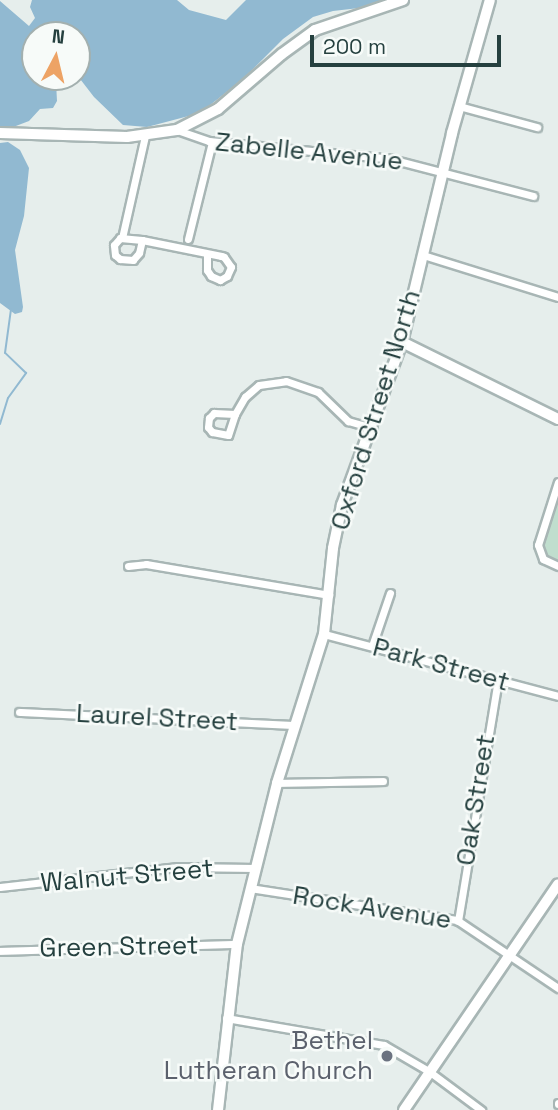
<!DOCTYPE html>
<style>
body{margin:0}
#map{position:relative;width:558px;height:1110px;overflow:hidden;background:#e6eeec;font-family:"Space Grotesk",sans-serif}
div>[style]{position:absolute}
[style*='--x']{left:calc(var(--x)*1px);top:calc(var(--y)*1px);width:calc(var(--w)*1px);rotate:calc(var(--a)*1deg)}
.green>*{inset:0;background:#c0dece}
.water>*{inset:0;background:#91b9d1}
.stream>*{height:2px;margin:-1px;padding:0 1px;transform-origin:1px;border-radius:1px;background:#91b9d1}
.roads{filter:drop-shadow(2px 0 #a8b6b5) drop-shadow(-2px 0 #a8b6b5) drop-shadow(0 2px #a8b6b5) drop-shadow(0 -2px #a8b6b5)}
.street>*{height:7px;margin:-3.5px;padding:0 3.5px;transform-origin:3.5px;border-radius:3.5px;background:#fff}
.secondary>*{height:10px;margin:-5px;padding:0 5px;transform-origin:5px;border-radius:5px;background:#fff}
.dots>*{width:19px;height:19px;translate:-50% -50%;box-sizing:border-box;border:4px solid #f7fbf9;border-radius:50%}
span{translate:-50% -50%;white-space:nowrap;text-align:center;line-height:1.15;-webkit-text-stroke:5px #f7fbf9;paint-order:stroke}
.street-label{font-size:26px;color:#25403f}
.worship-label{font-size:26px;color:#5b616d}
.right{translate:-100% -50%;text-align:right}
.north{position:absolute;left:21px;top:21px;width:70px;height:70px;box-sizing:border-box;background:#f7fbf9;border:2px solid #a3b0af;border-radius:50%;rotate:7deg;font-size:19px;font-weight:700;line-height:28px;text-align:center;color:#25403f}
.north::after{content:'';display:block;margin:auto;width:24px;height:32px;background:#eda365;clip-path:polygon(50% 0,100% 100%,50% 72%,0 100%)}
.scale{position:absolute;left:310px;top:35px;width:191px;height:32px;box-sizing:border-box;border:4px solid #25403f;border-top:0;padding-left:9px;font-size:21px;line-height:24px;white-space:nowrap;color:#25403f;-webkit-text-stroke:5px #f7fbf9;paint-order:stroke}
</style>
<div id="map">
<div class="green">
<i style="clip-path:polygon(558px 483px,558px 566px,541px 557px,539px 541px)"></i>
</div>
<div class="water">
<i style="clip-path:polygon(32px 0,177px 0,189px 10px,226px 20px,246px 0,381px 0,368px 7px,333px 11px,313px 17px,283px 39px,243px 79px,200px 113px,147px 127px,123px 125px,94px 97px,77px 75px,77px 35px,35px 35px,35px 77px,60px 77px,56px 82px,57px 101px,53px 108px,40px 109px,29px 121px,8px 129px,0 128px,0 1px,29px 26px,35px 18px,30px 7px)"></i>
<i style="clip-path:polygon(8px 142px,20px 150px,29px 168px,24px 216px,15px 250px,23px 307px,22px 312px,15px 314px,0 303px,0 143px)"></i>
</div>
<div class="stream">
<i style="--x:0;--y:424;--w:27;--a:-73"></i>
<i style="--x:8;--y:398;--w:31;--a:-54"></i>
<i style="--x:26;--y:373;--w:29;--a:-136"></i>
<i style="--x:5;--y:353;--w:44;--a:-82.2"></i>
</div>
<div class="roads">
<div class="street">
<i style="--x:459;--y:106;--w:81;--a:15.1"></i>
<i style="--x:177;--y:130;--w:34;--a:19"></i>
<i style="--x:209;--y:141;--w:183;--a:5.6"></i>
<i style="--x:391;--y:159;--w:147;--a:14.6"></i>
<i style="--x:122;--y:238;--w:105;--a:-77.3"></i>
<i style="--x:188;--y:239;--w:100;--a:-76.1"></i>
<i style="--x:142;--y:240;--w:13;--a:103"></i>
<i style="--x:139;--y:253;--w:9;--a:131"></i>
<i style="--x:133;--y:260;--w:13;--a:-176"></i>
<i style="--x:120;--y:259;--w:6;--a:-141"></i>
<i style="--x:115;--y:255;--w:10;--a:-96"></i>
<i style="--x:114;--y:245;--w:9;--a:-49"></i>
<i style="--x:120;--y:238;--w:22;--a:5"></i>
<i style="--x:142;--y:240;--w:81;--a:11.4"></i>
<i style="--x:221;--y:256;--w:3;--a:18"></i>
<i style="--x:224;--y:257;--w:12;--a:55"></i>
<i style="--x:231;--y:267;--w:10;--a:114"></i>
<i style="--x:227;--y:276;--w:8;--a:150"></i>
<i style="--x:220;--y:280;--w:10;--a:-156"></i>
<i style="--x:211;--y:276;--w:7;--a:-124"></i>
<i style="--x:207;--y:270;--w:16;--a:-90"></i>
<i style="--x:423;--y:255;--w:141;--a:17.3"></i>
<i style="--x:235;--y:414;--w:22;--a:108"></i>
<i style="--x:228;--y:435;--w:16;--a:-169"></i>
<i style="--x:212;--y:432;--w:6;--a:-129"></i>
<i style="--x:208;--y:427;--w:9;--a:-84"></i>
<i style="--x:209;--y:418;--w:7;--a:-45"></i>
<i style="--x:214;--y:413;--w:21;--a:3"></i>
<i style="--x:235;--y:414;--w:20;--a:-60"></i>
<i style="--x:245;--y:397;--w:18;--a:-41"></i>
<i style="--x:259;--y:385;--w:27;--a:-8"></i>
<i style="--x:286;--y:381;--w:34;--a:19"></i>
<i style="--x:318;--y:392;--w:42;--a:44"></i>
<i style="--x:348;--y:421;--w:26;--a:16"></i>
<i style="--x:558;--y:482;--w:66;--a:107.6"></i>
<i style="--x:538;--y:545;--w:15;--a:70"></i>
<i style="--x:543;--y:559;--w:17;--a:25"></i>
<i style="--x:128;--y:566;--w:18;--a:-6"></i>
<i style="--x:146;--y:564;--w:186;--a:9.6"></i>
<i style="--x:324;--y:634;--w:242;--a:14.8"></i>
<i style="--x:372;--y:646;--w:56;--a:-71.2"></i>
<i style="--x:19;--y:712;--w:276;--a:2.7"></i>
<i style="--x:277;--y:783;--w:106;--a:-1.1"></i>
<i style="--x:0;--y:887;--w:179;--a:-6.4"></i>
<i style="--x:178;--y:867;--w:77;--a:0.7"></i>
<i style="--x:250;--y:888;--w:209;--a:8.8"></i>
<i style="--x:457;--y:920;--w:122;--a:34"></i>
<i style="--x:458;--y:921;--w:244;--a:-80.6"></i>
<i style="--x:0;--y:951;--w:237;--a:-1.7"></i>
<i style="--x:226;--y:1018;--w:160;--a:9.7"></i>
<i style="--x:384;--y:1045;--w:53;--a:30.4"></i>
<i style="--x:430;--y:1072;--w:64;--a:36.7"></i>
<i style="--x:558;--y:1103;--w:1;--a:90"></i>
</div>
<div class="secondary">
<i style="--x:0;--y:133;--w:127;--a:1.8"></i>
<i style="--x:127;--y:137;--w:50;--a:-8"></i>
<i style="--x:177;--y:130;--w:46;--a:-27.1"></i>
<i style="--x:218;--y:109;--w:84;--a:-40.7"></i>
<i style="--x:282;--y:54;--w:41;--a:-36"></i>
<i style="--x:315;--y:30;--w:93;--a:-18.8"></i>
<i style="--x:402;--y:342;--w:174;--a:26.3"></i>
<i style="--x:218;--y:1110;--w:167;--a:-83.5"></i>
<i style="--x:237;--y:944;--w:166;--a:-76"></i>
<i style="--x:277;--y:783;--w:156;--a:-72.5"></i>
<i style="--x:324;--y:634;--w:86;--a:-84"></i>
<i style="--x:333;--y:548;--w:44;--a:-78.2"></i>
<i style="--x:342;--y:505;--w:174;--a:-69.8"></i>
<i style="--x:402;--y:342;--w:215;--a:-76.5"></i>
<i style="--x:452;--y:133;--w:138;--a:-74.1"></i>
<i style="--x:404;--y:1110;--w:273;--a:-55.7"></i>
</div>
</div>
<div class="dots">
<i style="left:387px;top:1056px;background:#6b7280"></i>
</div>
<div class="street-label">
<span style="left:309px;top:152px;rotate:6deg">Zabelle Avenue</span>
<span style="left:376px;top:410px;rotate:-73deg">Oxford Street North</span>
<span style="left:441px;top:665px;rotate:15deg">Park Street</span>
<span style="left:157px;top:718px;rotate:3deg">Laurel Street</span>
<span style="left:476px;top:800px;rotate:-81deg">Oak Street</span>
<span style="left:127px;top:876px;rotate:-5deg">Walnut Street</span>
<span style="left:372px;top:908px;rotate:9deg">Rock Avenue</span>
<span style="left:119px;top:947px;rotate:-1deg">Green Street</span>
</div>
<div class="worship-label">
<span class="right" style="left:373px;top:1056px">Bethel<br>Lutheran Church</span>
</div>
<div class="north">N</div>
<div class="scale">200 m</div>
</div>
